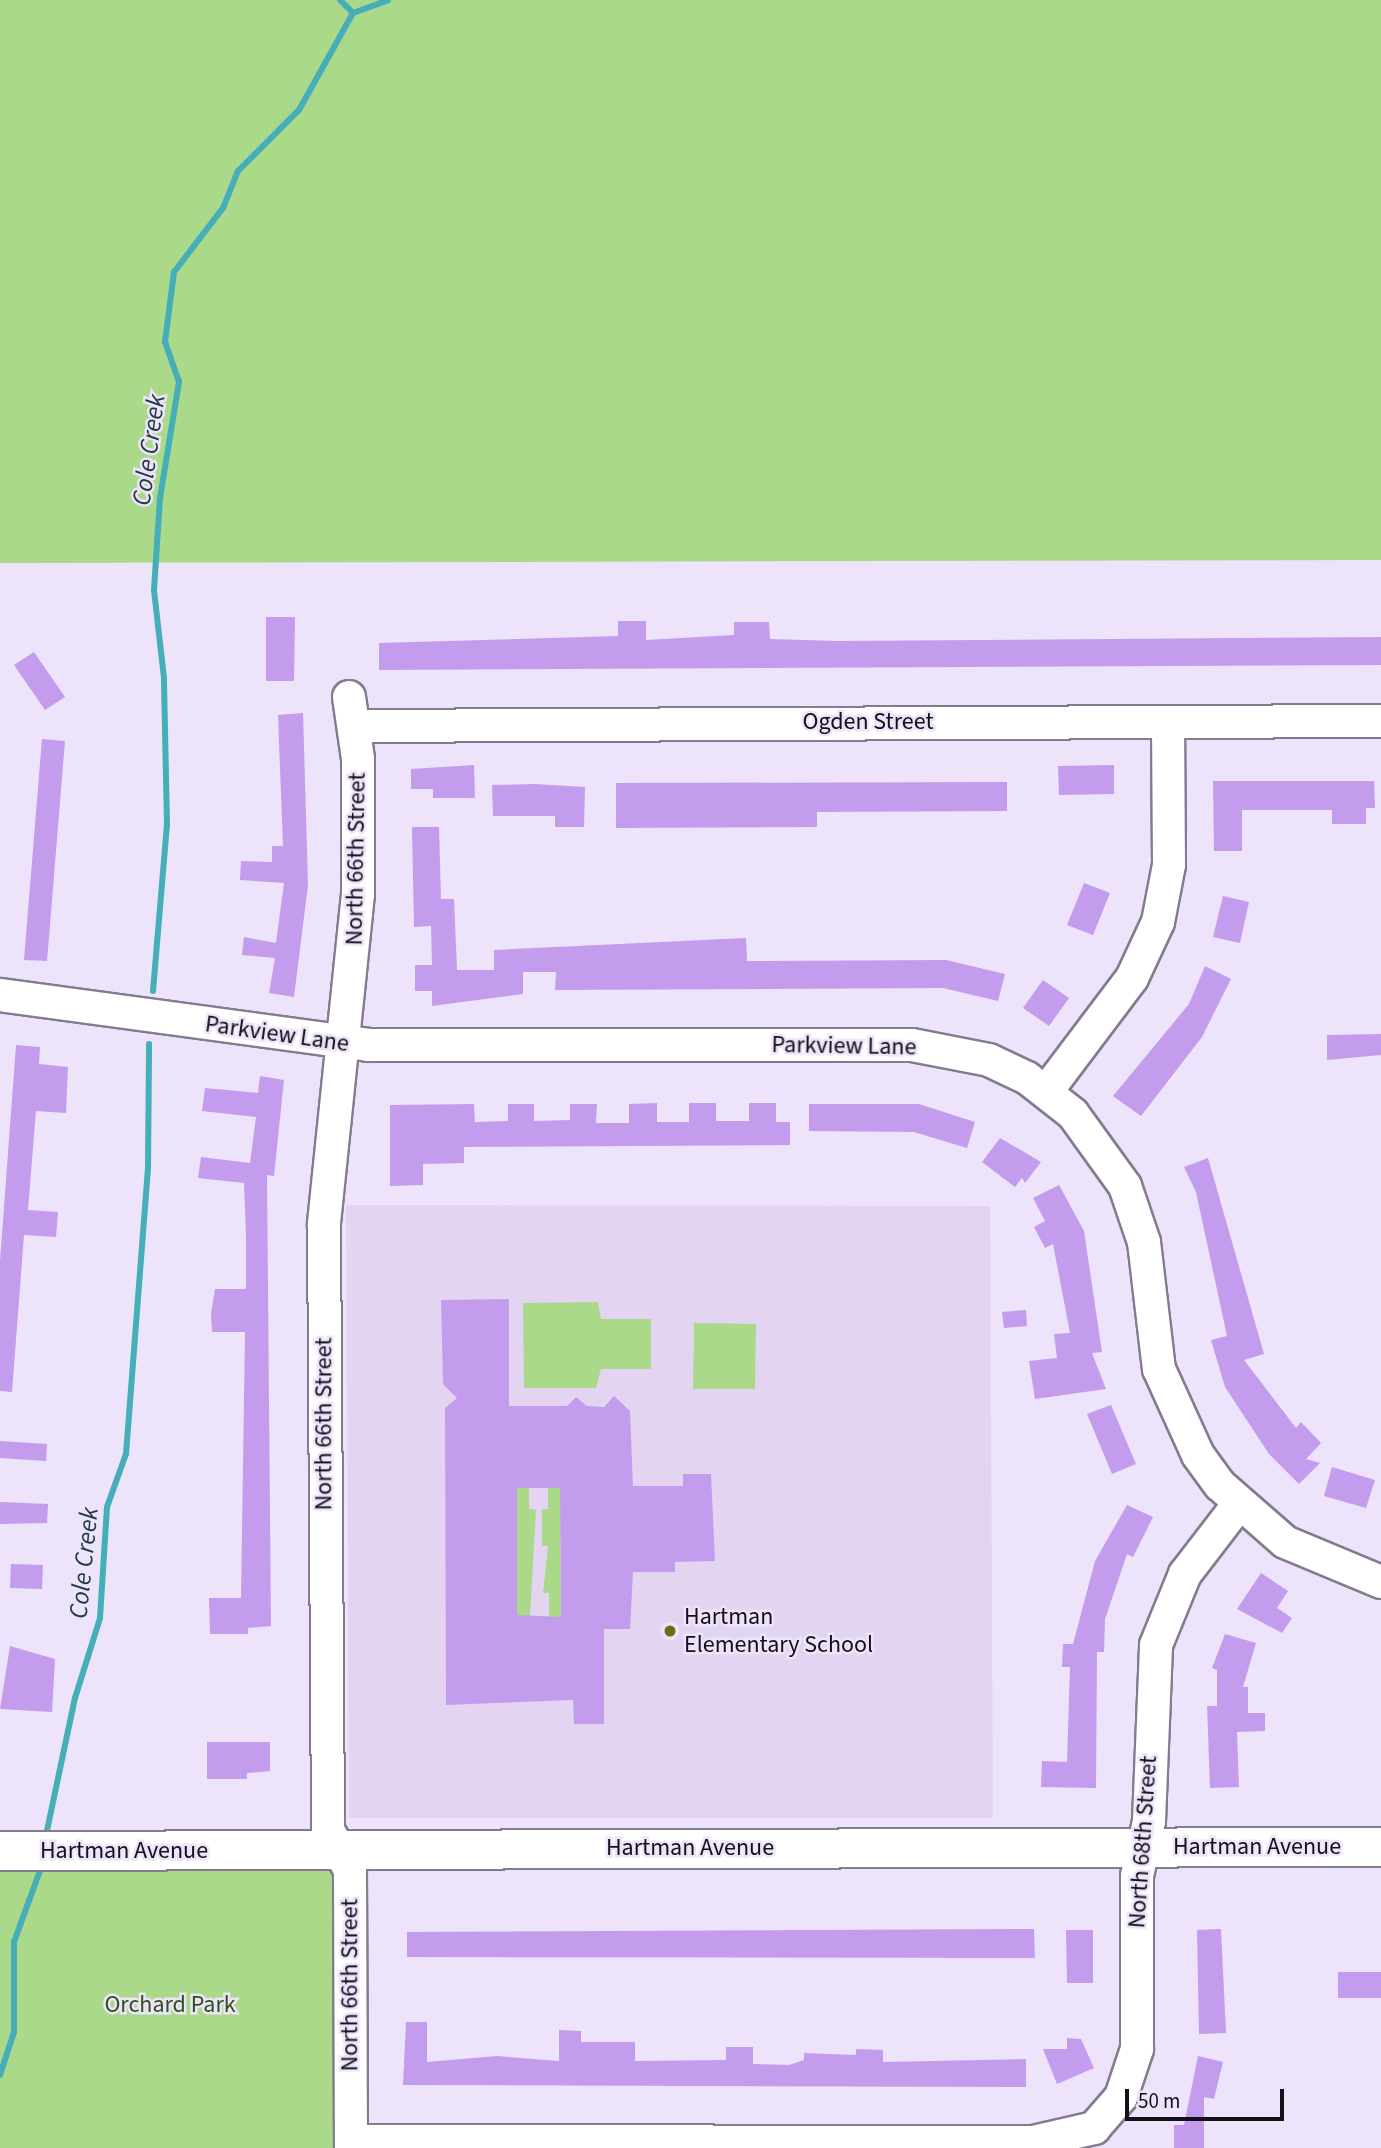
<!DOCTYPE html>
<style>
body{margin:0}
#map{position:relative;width:1381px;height:2148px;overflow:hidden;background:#ede3fa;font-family:"Source Sans 3",sans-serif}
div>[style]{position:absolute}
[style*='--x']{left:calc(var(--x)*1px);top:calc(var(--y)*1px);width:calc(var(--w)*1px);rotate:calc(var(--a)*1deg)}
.built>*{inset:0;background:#e3d5f2}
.green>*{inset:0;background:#a9d989}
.stream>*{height:6px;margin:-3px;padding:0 3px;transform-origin:3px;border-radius:3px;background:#45aeb9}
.building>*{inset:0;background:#c39ced}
.roads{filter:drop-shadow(2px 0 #847b8f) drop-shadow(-2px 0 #847b8f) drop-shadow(0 2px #847b8f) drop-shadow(0 -2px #847b8f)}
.minor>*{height:32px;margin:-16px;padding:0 16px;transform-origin:16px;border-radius:16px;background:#fff}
.major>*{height:38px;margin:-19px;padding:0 19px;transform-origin:19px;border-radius:19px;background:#fff}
.dots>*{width:19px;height:19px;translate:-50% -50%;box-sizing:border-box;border:4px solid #ede3fa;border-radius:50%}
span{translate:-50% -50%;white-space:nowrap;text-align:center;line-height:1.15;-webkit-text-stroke:5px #ede3fa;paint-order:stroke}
.street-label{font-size:24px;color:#131017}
.poi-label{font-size:24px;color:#131017}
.left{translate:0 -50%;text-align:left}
.park-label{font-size:24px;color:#315018}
.water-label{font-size:26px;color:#233b3e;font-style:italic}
.scale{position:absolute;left:1125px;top:2089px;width:159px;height:32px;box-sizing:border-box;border:4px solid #131017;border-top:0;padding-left:9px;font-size:21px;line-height:24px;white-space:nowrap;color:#131017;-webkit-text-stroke:5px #ede3fa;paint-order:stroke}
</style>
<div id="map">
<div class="built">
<i style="clip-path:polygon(346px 1205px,990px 1206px,993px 1818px,349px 1818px)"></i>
</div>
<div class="green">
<i style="clip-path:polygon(0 0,1381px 0,1381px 560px,0 563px)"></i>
<i style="clip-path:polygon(598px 1302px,601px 1319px,651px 1319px,651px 1369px,601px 1369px,596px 1388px,524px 1388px,523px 1303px)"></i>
<i style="clip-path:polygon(694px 1323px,756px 1324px,755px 1389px,693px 1389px)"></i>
<i style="clip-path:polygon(517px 1488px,529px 1488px,529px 1509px,536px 1510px,530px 1616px,517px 1616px)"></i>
<i style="clip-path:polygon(548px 1488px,560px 1488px,561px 1617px,549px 1617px,549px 1593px,543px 1593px,548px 1546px,542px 1546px,542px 1509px,548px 1509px)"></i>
<i style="clip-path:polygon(0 1861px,324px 1861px,337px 1874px,341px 2148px,0 2148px)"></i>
</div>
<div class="stream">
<i style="--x:340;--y:0;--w:18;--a:45"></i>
<i style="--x:153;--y:991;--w:167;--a:-85.2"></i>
<i style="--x:167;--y:825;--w:147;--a:-91.2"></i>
<i style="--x:164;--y:678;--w:89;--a:-96.5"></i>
<i style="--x:154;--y:590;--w:92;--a:-86.3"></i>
<i style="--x:160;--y:498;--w:118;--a:-80.7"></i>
<i style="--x:179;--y:382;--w:42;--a:-109.3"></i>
<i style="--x:165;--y:342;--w:71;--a:-82.7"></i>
<i style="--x:174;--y:272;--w:81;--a:-52.6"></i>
<i style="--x:223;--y:208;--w:40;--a:-68"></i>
<i style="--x:238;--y:171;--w:86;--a:-45"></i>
<i style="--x:299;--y:110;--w:111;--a:-60.9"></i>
<i style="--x:353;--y:13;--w:37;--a:-20"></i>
<i style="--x:45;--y:1840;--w:145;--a:-78.1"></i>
<i style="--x:75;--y:1698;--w:84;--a:-72.6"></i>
<i style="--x:100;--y:1618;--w:111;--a:-86.4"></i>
<i style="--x:107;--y:1507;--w:56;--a:-70.3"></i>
<i style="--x:126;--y:1454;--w:288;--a:-85.6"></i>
<i style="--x:148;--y:1167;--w:123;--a:-89.5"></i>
<i style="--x:0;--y:2075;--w:45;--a:-72"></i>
<i style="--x:14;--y:2032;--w:90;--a:-90"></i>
<i style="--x:14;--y:1942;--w:82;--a:-70"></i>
</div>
<div class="building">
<i style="clip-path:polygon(266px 617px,295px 617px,294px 681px,266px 681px)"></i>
<i style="clip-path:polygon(618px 621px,646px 621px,646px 640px,734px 635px,734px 622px,769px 622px,770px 639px,837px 641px,1381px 637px,1381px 665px,379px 670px,379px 643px,618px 636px)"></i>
<i style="clip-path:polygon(34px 652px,65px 697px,45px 710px,14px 665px)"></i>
<i style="clip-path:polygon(303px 713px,308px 885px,294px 997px,269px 993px,275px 958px,242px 955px,244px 937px,276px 943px,284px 883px,240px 880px,241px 861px,272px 862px,272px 846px,283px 846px,278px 715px)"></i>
<i style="clip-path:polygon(42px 739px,65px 741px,47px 961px,24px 960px)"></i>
<i style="clip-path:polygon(474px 765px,475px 798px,433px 798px,433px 789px,411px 789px,411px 769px)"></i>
<i style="clip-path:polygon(1114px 765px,1114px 794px,1059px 795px,1058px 766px)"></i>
<i style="clip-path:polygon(1213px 781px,1374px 781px,1375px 808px,1366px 808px,1366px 824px,1332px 824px,1332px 810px,1242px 810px,1242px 851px,1214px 851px)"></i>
<i style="clip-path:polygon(1007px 782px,1007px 811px,817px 812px,817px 827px,616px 828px,616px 783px)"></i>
<i style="clip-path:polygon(535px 784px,585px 787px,584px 827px,555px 827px,555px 816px,493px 816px,492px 785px)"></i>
<i style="clip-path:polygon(412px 827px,439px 827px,441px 899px,454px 899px,457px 970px,494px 970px,494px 950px,746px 938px,747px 961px,946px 960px,1005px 974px,998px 1001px,943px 988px,555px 990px,556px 972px,523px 972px,523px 994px,432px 1006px,432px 991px,415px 991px,415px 965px,432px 965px,431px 926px,414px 927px)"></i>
<i style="clip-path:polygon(1084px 883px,1110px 893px,1093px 935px,1067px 925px)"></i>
<i style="clip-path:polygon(1223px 896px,1249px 902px,1240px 943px,1213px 937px)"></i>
<i style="clip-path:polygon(1205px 966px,1231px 979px,1202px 1037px,1141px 1116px,1113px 1096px,1189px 1004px)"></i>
<i style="clip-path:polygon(1043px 980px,1069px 998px,1049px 1026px,1023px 1008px)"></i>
<i style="clip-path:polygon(1381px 1034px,1381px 1055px,1327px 1060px,1327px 1035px)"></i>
<i style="clip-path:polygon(16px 1045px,40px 1047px,39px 1064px,68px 1067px,66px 1113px,36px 1111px,28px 1210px,58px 1212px,56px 1237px,24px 1235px,12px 1392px,0 1391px,0 1261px)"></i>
<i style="clip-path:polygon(260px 1076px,284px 1080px,274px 1176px,267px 1175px,271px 1626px,248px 1628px,248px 1634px,210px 1634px,209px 1598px,241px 1598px,245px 1332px,212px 1332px,211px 1313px,215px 1289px,246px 1289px,246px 1236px,244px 1183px,198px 1178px,201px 1157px,250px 1163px,256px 1117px,202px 1111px,205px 1088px,258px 1093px)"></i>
<i style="clip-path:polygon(657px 1103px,657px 1122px,689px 1122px,689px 1103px,716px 1103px,716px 1121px,749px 1121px,749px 1103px,776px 1103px,776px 1122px,790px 1122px,790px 1145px,464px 1147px,464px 1163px,423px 1164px,423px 1185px,390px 1186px,390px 1105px,474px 1104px,475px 1122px,508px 1121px,508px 1104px,534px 1104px,534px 1121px,570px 1120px,570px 1104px,597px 1104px,596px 1123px,629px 1123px,629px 1104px)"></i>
<i style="clip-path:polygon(809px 1104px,919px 1104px,975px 1122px,967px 1148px,914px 1132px,809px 1131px)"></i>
<i style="clip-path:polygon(1000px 1138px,1041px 1162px,1025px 1183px,1022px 1178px,1015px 1187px,982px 1162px)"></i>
<i style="clip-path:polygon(1208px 1158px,1264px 1354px,1244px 1360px,1296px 1428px,1301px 1422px,1321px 1443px,1306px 1459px,1320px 1463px,1299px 1484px,1269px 1454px,1225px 1387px,1211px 1340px,1227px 1336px,1196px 1192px,1184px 1167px)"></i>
<i style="clip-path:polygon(1059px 1185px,1084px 1231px,1102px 1352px,1092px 1353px,1106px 1389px,1035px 1399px,1029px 1361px,1057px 1358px,1054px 1334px,1070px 1333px,1053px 1244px,1045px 1248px,1034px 1227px,1045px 1221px,1033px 1198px)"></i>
<i style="clip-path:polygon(evenodd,509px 1299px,509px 1406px,567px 1406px,576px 1397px,587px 1406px,604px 1407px,614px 1396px,630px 1411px,633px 1486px,683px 1486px,683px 1474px,711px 1474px,715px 1561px,675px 1562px,675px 1572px,633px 1572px,630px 1629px,604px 1629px,604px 1724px,574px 1724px,573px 1700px,446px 1705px,445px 1408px,457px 1398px,443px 1384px,441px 1300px,509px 1299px,517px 1488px,560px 1488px,561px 1617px,517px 1615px,517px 1488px)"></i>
<i style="clip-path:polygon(1026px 1310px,1027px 1326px,1004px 1328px,1002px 1312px)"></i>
<i style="clip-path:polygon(1111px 1405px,1136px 1464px,1112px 1474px,1087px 1414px)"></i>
<i style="clip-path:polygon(0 1441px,47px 1444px,46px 1461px,0 1458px)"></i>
<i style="clip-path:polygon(1332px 1467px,1375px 1480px,1366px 1508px,1324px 1496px)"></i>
<i style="clip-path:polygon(0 1502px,48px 1504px,47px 1523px,0 1524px)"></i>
<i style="clip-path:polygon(1127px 1505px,1153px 1517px,1133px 1557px,1127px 1554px,1105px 1619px,1104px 1652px,1097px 1652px,1096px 1788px,1041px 1787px,1042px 1761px,1067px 1762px,1070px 1667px,1062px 1667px,1063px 1644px,1073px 1644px,1095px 1561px)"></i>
<i style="clip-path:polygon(11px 1564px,43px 1565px,42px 1589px,10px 1588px)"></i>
<i style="clip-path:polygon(1261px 1573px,1288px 1591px,1277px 1608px,1292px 1618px,1282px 1633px,1237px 1609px)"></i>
<i style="clip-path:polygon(1225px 1634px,1256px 1643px,1243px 1687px,1248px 1687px,1248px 1713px,1265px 1713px,1265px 1731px,1237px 1732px,1239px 1787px,1210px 1788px,1207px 1706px,1217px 1706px,1217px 1670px,1212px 1668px)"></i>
<i style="clip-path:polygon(10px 1646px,55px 1659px,52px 1712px,0 1709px)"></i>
<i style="clip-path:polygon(207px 1742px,270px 1742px,270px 1771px,247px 1773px,247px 1779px,207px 1779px)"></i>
<i style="clip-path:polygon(1034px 1929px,1035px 1958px,407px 1957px,407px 1932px)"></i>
<i style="clip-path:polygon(1221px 1929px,1226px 2033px,1199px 2034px,1197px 1930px)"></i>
<i style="clip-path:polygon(1066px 1930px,1093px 1930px,1093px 1983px,1067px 1983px)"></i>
<i style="clip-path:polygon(1338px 1972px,1381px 1972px,1381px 1998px,1338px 1998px)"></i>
<i style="clip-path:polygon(406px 2022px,427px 2022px,427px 2062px,497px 2056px,559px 2061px,559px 2030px,581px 2031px,581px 2042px,635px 2042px,635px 2061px,726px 2060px,726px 2047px,753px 2047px,753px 2064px,789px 2065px,804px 2060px,804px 2053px,856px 2055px,856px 2049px,883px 2050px,883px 2062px,1026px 2059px,1026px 2087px,403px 2085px)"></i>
<i style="clip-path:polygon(1067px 2038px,1081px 2039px,1094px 2068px,1057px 2084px,1043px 2049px,1067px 2049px)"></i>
<i style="clip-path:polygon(1198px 2056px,1223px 2062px,1214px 2099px,1204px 2097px,1204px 2148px,1174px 2148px,1174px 2125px,1184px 2125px)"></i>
</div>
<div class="roads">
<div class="minor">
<i style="--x:349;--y:697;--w:63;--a:81.7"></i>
<i style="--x:358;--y:759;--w:135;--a:90"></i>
<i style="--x:358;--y:894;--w:333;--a:95.9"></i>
<i style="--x:324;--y:1225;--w:605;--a:89.62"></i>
<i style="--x:328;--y:1830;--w:46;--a:61.2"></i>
<i style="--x:350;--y:1870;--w:278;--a:89.8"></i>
<i style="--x:354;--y:726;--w:1027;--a:-0.28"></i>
<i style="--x:0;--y:995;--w:371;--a:7.7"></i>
<i style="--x:368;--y:1045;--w:544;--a:0"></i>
<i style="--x:912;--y:1045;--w:78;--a:11"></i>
<i style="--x:989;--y:1060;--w:42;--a:25.3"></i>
<i style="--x:1027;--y:1078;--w:58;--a:38"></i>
<i style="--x:1073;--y:1114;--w:89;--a:54.2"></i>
<i style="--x:1125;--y:1186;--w:59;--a:71.3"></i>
<i style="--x:1144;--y:1242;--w:128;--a:83.3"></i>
<i style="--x:1159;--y:1369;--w:94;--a:65.6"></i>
<i style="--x:1198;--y:1455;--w:37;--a:54"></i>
<i style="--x:1220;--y:1485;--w:86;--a:41.2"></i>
<i style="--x:1285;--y:1542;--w:104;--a:22.6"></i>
<i style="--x:1046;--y:1092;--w:143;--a:-53"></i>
<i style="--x:1132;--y:978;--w:62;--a:-65.1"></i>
<i style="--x:1158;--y:922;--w:58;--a:-79.1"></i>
<i style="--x:1169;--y:865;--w:143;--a:-90.4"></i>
<i style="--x:1094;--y:2128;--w:41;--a:-48.9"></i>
<i style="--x:1121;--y:2097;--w:51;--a:-71.6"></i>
<i style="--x:1137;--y:2049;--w:173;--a:-90"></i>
<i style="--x:1137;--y:1876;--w:56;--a:-77.7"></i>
<i style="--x:1149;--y:1821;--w:176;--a:-87.7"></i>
<i style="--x:1156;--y:1645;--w:77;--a:-67.8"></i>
<i style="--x:1185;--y:1574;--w:88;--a:-52.4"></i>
<i style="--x:351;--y:2141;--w:682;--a:0.08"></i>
<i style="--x:1033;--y:2142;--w:63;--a:-12.9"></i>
</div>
<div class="major">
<i style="--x:0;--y:1851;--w:1381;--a:-0.17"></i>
</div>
</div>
<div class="dots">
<i style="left:670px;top:1631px;background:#696f16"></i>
</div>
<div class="street-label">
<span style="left:868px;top:722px">Ogden Street</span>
<span style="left:356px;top:859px;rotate:-89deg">North 66th Street</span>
<span style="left:277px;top:1034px;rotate:8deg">Parkview Lane</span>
<span style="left:844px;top:1046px;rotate:1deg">Parkview Lane</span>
<span style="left:324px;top:1424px;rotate:-90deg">North 66th Street</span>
<span style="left:1143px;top:1842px;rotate:-86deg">North 68th Street</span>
<span style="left:1257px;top:1847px">Hartman Avenue</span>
<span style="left:690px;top:1848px">Hartman Avenue</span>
<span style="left:124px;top:1851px">Hartman Avenue</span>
<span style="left:350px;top:1985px;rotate:-90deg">North 66th Street</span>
</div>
<div class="poi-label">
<span class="left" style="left:684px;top:1631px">Hartman<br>Elementary School</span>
</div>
<div class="park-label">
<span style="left:170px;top:2005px">Orchard Park</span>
</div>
<div class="water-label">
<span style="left:149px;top:450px;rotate:-82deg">Cole Creek</span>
<span style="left:84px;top:1563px;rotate:-84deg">Cole Creek</span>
</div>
<div class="scale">50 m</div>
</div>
